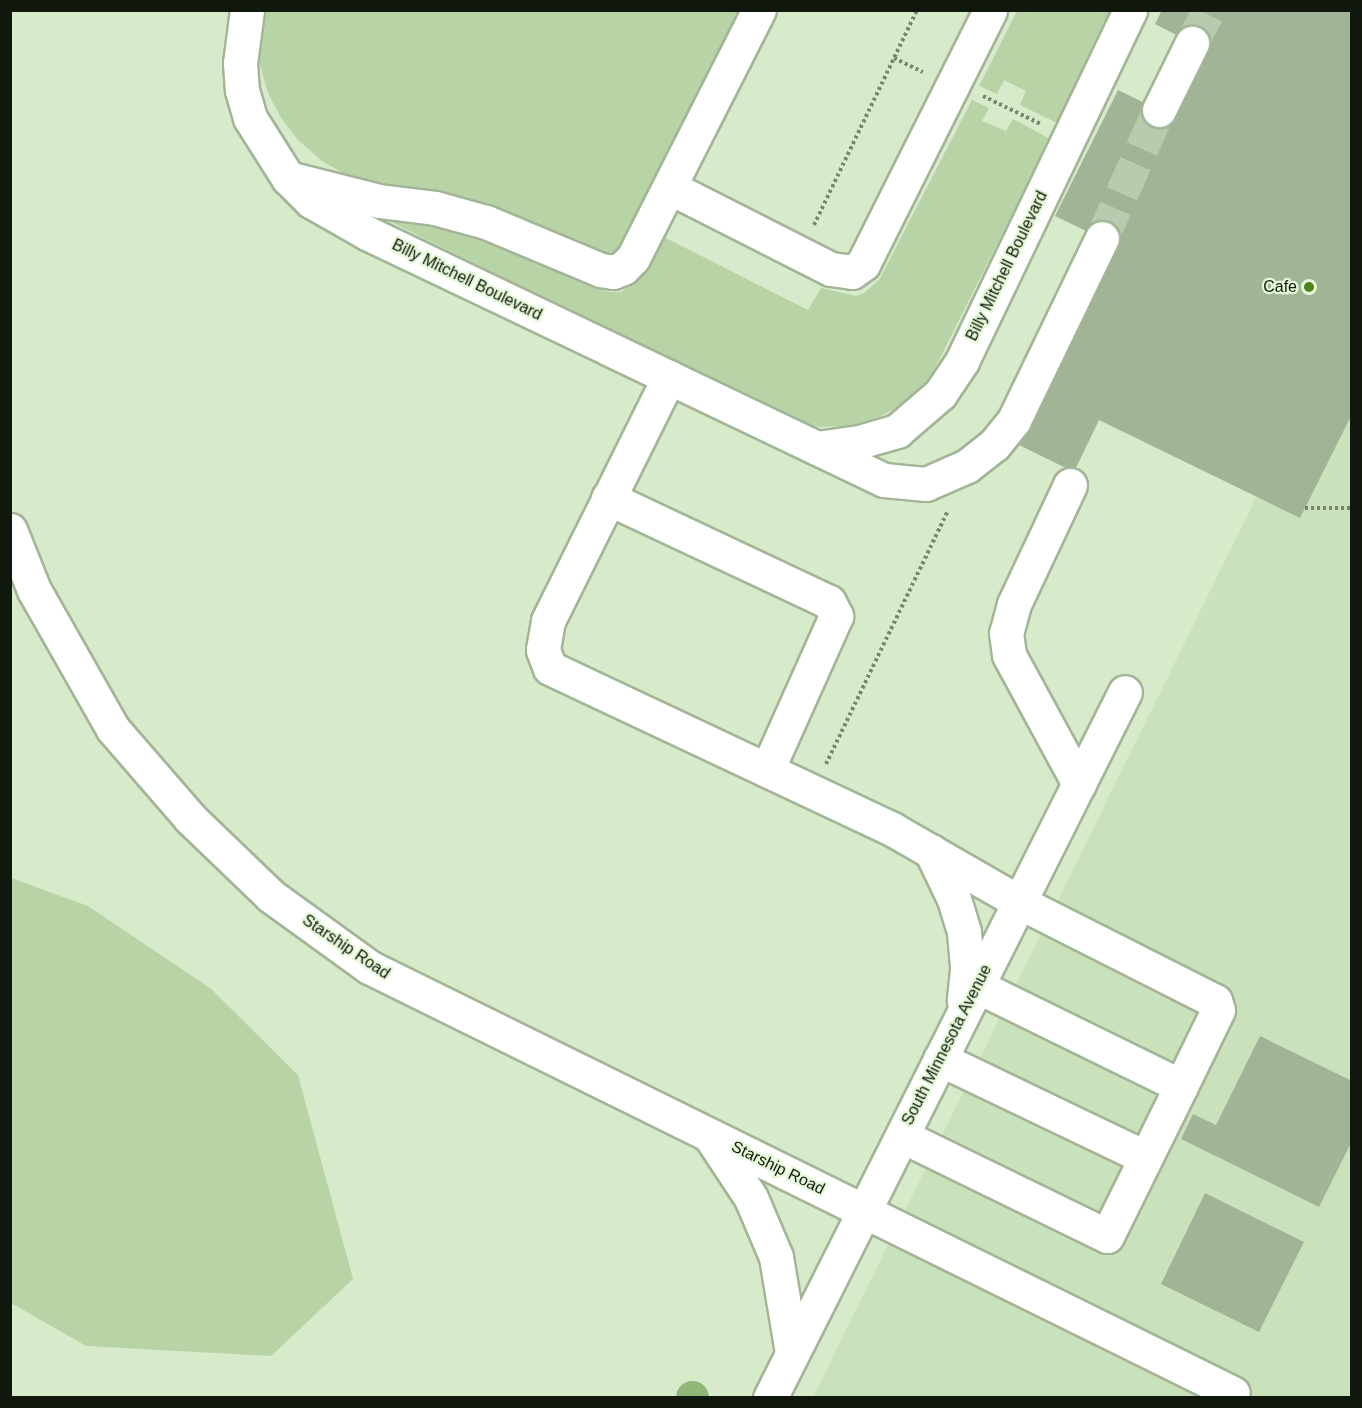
<!DOCTYPE html>
<style>
body{margin:0}
#map{position:relative;width:1362px;height:1408px;overflow:hidden;background:#d7ebca;font-family:Helvetica,sans-serif}
div>[style]{position:absolute}
[style*='--x']{left:calc(var(--x)*1px);top:calc(var(--y)*1px);width:calc(var(--w)*1px);rotate:calc(var(--a)*1deg)}
.built>*{inset:0;background:#cae2bb}
.green>*{inset:0;background:#b8d4a7}
.canal>*{height:33px;margin:-16.5px;padding:0 16.5px;transform-origin:16.5px;border-radius:16.5px;background:#90b777}
.building>*{inset:0;background:#a1b495}
.major-tunnel>*{height:33px;margin-top:-16.5px;transform-origin:0;background:repeating-linear-gradient(90deg,#b9cbae 0 33px,transparent 0 49px)}
.path>*{height:4px;margin-top:-2px;transform-origin:0;background:repeating-linear-gradient(90deg,#788670 0 3px,transparent 0 6px)}
.roads{filter:drop-shadow(2px 0 #a2b596) drop-shadow(-2px 0 #a2b596) drop-shadow(0 2px #a2b596) drop-shadow(0 -2px #a2b596)}
.minor>*{height:33px;margin:-16.5px;padding:0 16.5px;transform-origin:16.5px;border-radius:16.5px;background:#fff}
.major>*{height:33px;margin:-16.5px;padding:0 16.5px;transform-origin:16.5px;border-radius:16.5px;background:#fff}
.dots>*{width:16px;height:16px;translate:-50% -50%;box-sizing:border-box;border:3px solid #e4f8d7;border-radius:50%}
span{translate:-50% -50%;white-space:nowrap;text-align:center;line-height:1.15;-webkit-text-stroke:4.5px #e4f8d7;paint-order:stroke}
.street-label{font-size:16px;color:#10170c}
.poi-label{font-size:16px;color:#10170c}
.right{translate:-100% -50%;text-align:right}
.frame{position:absolute;inset:0;border:12px solid #10170c;pointer-events:none}
</style>
<div id="map">
<div class="built">
<i style="clip-path:polygon(1351px 305px,1351px 1397px,813px 1397px)"></i>
</div>
<div class="green">
<i style="clip-path:polygon(263px 11px,745px 11px,627px 248px,611px 256px,598px 258px,389px 187px,350px 177px,322px 161px,298px 140px,281px 118px,268px 93px,260px 65px,259px 43px)"></i>
<i style="clip-path:polygon(1017px 11px,1111px 11px,1057px 123px,1020px 105px,1026px 91px,1004px 80px,997px 94px,979px 86px)"></i>
<i style="clip-path:polygon(972px 100px,989px 108px,982px 121px,1006px 131px,1013px 119px,1050px 139px,934px 370px,921px 389px,905px 403px,879px 417px,848px 426px,820px 427px,792px 420px,391px 222px,391px 218px,395px 215px,459px 230px,525px 252px,591px 287px,610px 292px,621px 292px,630px 286px,642px 273px,662px 236px,808px 310px,821px 288px,856px 296px,864px 293px,879px 280px)"></i>
<i style="clip-path:polygon(11px 878px,88px 906px,210px 988px,298px 1075px,353px 1279px,271px 1356px,86px 1346px,11px 1303px)"></i>
</div>
<div class="canal">
<i style="--x:692;--y:1398;--w:1;--a:-90"></i>
</div>
<div class="building">
<i style="clip-path:polygon(1162px 10px,1352px 10px,1352px 414px,1300px 518px,1099px 420px,1074px 472px,1019px 445px,1117px 246px,1055px 216px,1118px 90px,1159px 110px,1192px 43px,1155px 24px)"></i>
<i style="clip-path:polygon(1260px 1036px,1352px 1081px,1352px 1141px,1319px 1207px,1181px 1139px,1193px 1114px,1216px 1125px)"></i>
<i style="clip-path:polygon(1205px 1193px,1304px 1242px,1259px 1332px,1161px 1284px)"></i>
</div>
<div class="major-tunnel">
<i style="--x:1192;--y:43;--w:37;--a:-63"></i>
<i style="--x:1102;--y:238;--w:140;--a:-66"></i>
</div>
<div class="path">
<i style="--x:894;--y:58;--w:32;--a:26"></i>
<i style="--x:983;--y:96;--w:64;--a:25.8"></i>
<i style="--x:814;--y:225;--w:238;--a:-64.4"></i>
<i style="--x:1305;--y:508;--w:47;--a:0"></i>
<i style="--x:826;--y:764;--w:281;--a:-64.3"></i>
</div>
<div class="roads">
<div class="minor">
<i style="--x:288;--y:178;--w:94;--a:14.2"></i>
<i style="--x:379;--y:201;--w:56;--a:7.1"></i>
<i style="--x:435;--y:208;--w:53;--a:15.4"></i>
<i style="--x:486;--y:222;--w:125;--a:22.7"></i>
<i style="--x:601;--y:270;--w:12;--a:9"></i>
<i style="--x:613;--y:272;--w:11;--a:-22"></i>
<i style="--x:623;--y:268;--w:14;--a:-45"></i>
<i style="--x:633;--y:258;--w:278;--a:-63.1"></i>
<i style="--x:671;--y:188;--w:179;--a:26.9"></i>
<i style="--x:831;--y:269;--w:21;--a:8"></i>
<i style="--x:852;--y:272;--w:14;--a:-36"></i>
<i style="--x:863;--y:264;--w:284;--a:-63.4"></i>
<i style="--x:669;--y:377;--w:272;--a:116.4"></i>
<i style="--x:548;--y:621;--w:29;--a:100"></i>
<i style="--x:543;--y:650;--w:19;--a:69"></i>
<i style="--x:550;--y:668;--w:378;--a:25.2"></i>
<i style="--x:892;--y:829;--w:146;--a:29.9"></i>
<i style="--x:1019;--y:902;--w:220;--a:26.8"></i>
<i style="--x:1215;--y:1001;--w:9;--a:72"></i>
<i style="--x:1218;--y:1010;--w:85;--a:116"></i>
<i style="--x:1181;--y:1086;--w:227;--a:-153.9"></i>
<i style="--x:1070;--y:485;--w:132;--a:115.2"></i>
<i style="--x:1014;--y:604;--w:30;--a:105"></i>
<i style="--x:1006;--y:633;--w:22;--a:82"></i>
<i style="--x:1009;--y:655;--w:147;--a:61.5"></i>
<i style="--x:608;--y:498;--w:244;--a:25.2"></i>
<i style="--x:829;--y:602;--w:16;--a:63"></i>
<i style="--x:836;--y:616;--w:169;--a:114.1"></i>
<i style="--x:10;--y:530;--w:65;--a:68.2"></i>
<i style="--x:34;--y:590;--w:160;--a:60.4"></i>
<i style="--x:113;--y:729;--w:118;--a:49.1"></i>
<i style="--x:190;--y:818;--w:112;--a:43.9"></i>
<i style="--x:271;--y:896;--w:121;--a:35.9"></i>
<i style="--x:369;--y:967;--w:963;--a:26.25"></i>
<i style="--x:931;--y:851;--w:53;--a:64.4"></i>
<i style="--x:954;--y:899;--w:34;--a:73"></i>
<i style="--x:964;--y:932;--w:38;--a:85"></i>
<i style="--x:967;--y:970;--w:31;--a:96"></i>
<i style="--x:940;--y:1059;--w:227;--a:25.6"></i>
<i style="--x:710;--y:1136;--w:74;--a:56.5"></i>
<i style="--x:751;--y:1198;--w:64;--a:67"></i>
<i style="--x:776;--y:1257;--w:97;--a:80.5"></i>
<i style="--x:902;--y:1136;--w:228;--a:26"></i>
<i style="--x:1107;--y:1236;--w:167;--a:-63.7"></i>
<i style="--x:770;--y:1398;--w:790;--a:-63.31"></i>
</div>
<div class="major">
<i style="--x:247;--y:10;--w:53;--a:97.5"></i>
<i style="--x:240;--y:63;--w:27;--a:86"></i>
<i style="--x:242;--y:90;--w:29;--a:74"></i>
<i style="--x:250;--y:118;--w:71;--a:57.7"></i>
<i style="--x:288;--y:178;--w:33;--a:45"></i>
<i style="--x:311;--y:201;--w:64;--a:29.7"></i>
<i style="--x:367;--y:233;--w:573;--a:25.54"></i>
<i style="--x:884;--y:480;--w:42;--a:5.4"></i>
<i style="--x:926;--y:484;--w:45;--a:-23.7"></i>
<i style="--x:967;--y:466;--w:34;--a:-38"></i>
<i style="--x:994;--y:445;--w:32;--a:-51"></i>
<i style="--x:1014;--y:420;--w:202;--a:-64.2"></i>
<i style="--x:1159;--y:110;--w:75;--a:-63.8"></i>
<i style="--x:817;--y:448;--w:42;--a:-8.1"></i>
<i style="--x:859;--y:442;--w:40;--a:-16"></i>
<i style="--x:897;--y:431;--w:57;--a:-40.7"></i>
<i style="--x:940;--y:394;--w:40;--a:-56"></i>
<i style="--x:962;--y:361;--w:389;--a:-64.4"></i>
</div>
</div>
<div class="dots">
<i style="left:1309px;top:287px;background:#4e841c"></i>
</div>
<div class="street-label">
<span style="left:1007px;top:266px;rotate:-64deg">Billy Mitchell Boulevard</span>
<span style="left:467px;top:280px;rotate:26deg">Billy Mitchell Boulevard</span>
<span style="left:346px;top:947px;rotate:34deg">Starship Road</span>
<span style="left:947px;top:1045px;rotate:-63deg">South Minnesota Avenue</span>
<span style="left:778px;top:1168px;rotate:26deg">Starship Road</span>
</div>
<div class="poi-label">
<span class="right" style="left:1297px;top:287px">Cafe</span>
</div>
<div class="frame"></div>
</div>
